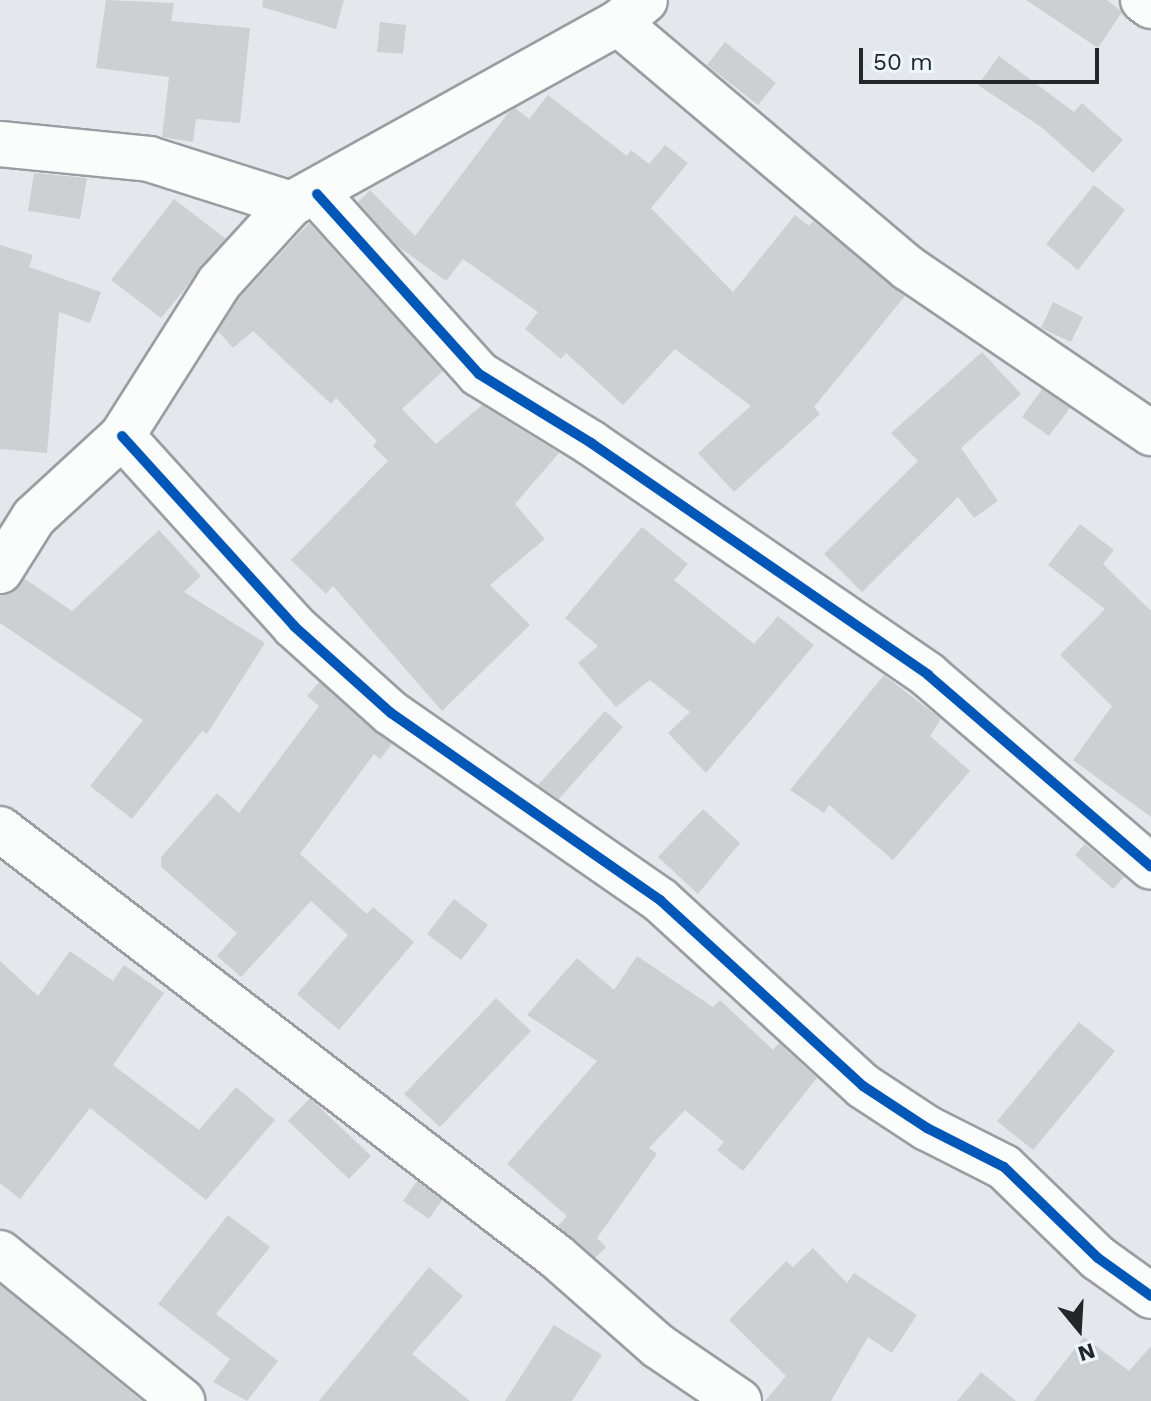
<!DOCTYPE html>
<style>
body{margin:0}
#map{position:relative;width:1151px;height:1401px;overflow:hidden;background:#e4e8ec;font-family:"Work Sans",sans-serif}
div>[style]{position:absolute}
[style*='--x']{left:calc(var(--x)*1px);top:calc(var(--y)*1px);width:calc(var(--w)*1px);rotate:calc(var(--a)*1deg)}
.building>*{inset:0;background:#ccd0d2}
.roads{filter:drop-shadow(2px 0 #9a9da1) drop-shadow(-2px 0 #9a9da1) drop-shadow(0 2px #9a9da1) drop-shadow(0 -2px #9a9da1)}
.minor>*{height:44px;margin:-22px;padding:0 22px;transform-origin:22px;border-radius:22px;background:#fbfcfc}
.cycleway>*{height:10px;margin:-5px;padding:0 5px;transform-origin:5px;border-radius:5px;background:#0057b8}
span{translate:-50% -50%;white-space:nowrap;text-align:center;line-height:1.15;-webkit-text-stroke:8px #edf5fd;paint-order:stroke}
.north{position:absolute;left:1039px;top:1289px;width:80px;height:80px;-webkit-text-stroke:6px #edf5fd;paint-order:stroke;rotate:162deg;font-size:22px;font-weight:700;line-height:32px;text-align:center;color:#242729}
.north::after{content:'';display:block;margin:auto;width:28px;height:36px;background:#242729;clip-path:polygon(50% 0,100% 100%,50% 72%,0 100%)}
.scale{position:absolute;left:859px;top:48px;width:240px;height:36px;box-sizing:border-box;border:4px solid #242729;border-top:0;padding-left:10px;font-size:24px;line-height:28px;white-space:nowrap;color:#242729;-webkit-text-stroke:6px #edf5fd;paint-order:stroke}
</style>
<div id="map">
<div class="building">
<i style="clip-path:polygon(106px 0,174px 3px,171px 21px,250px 28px,240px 123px,196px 119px,193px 142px,162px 137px,169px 77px,96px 68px)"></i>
<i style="clip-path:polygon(263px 0,344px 0,336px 29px,262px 7px)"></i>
<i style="clip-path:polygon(1026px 0,1107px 0,1122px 12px,1098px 48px)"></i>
<i style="clip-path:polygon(380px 22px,406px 25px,403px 54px,377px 52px)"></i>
<i style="clip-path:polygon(725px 42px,776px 83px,758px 105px,707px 65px)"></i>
<i style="clip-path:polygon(999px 56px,1074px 112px,1082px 103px,1123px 140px,1093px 173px,1041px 127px,978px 85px)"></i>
<i style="clip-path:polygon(548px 95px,627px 156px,631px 150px,649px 164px,665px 145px,688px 163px,651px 208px,733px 292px,795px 215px,809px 226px,813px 221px,905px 296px,814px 407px,820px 414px,734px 492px,698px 453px,751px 406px,675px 349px,623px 405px,566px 353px,561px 359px,525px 329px,538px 312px,463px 259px,446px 281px,396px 245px,358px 202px,370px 190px,415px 236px,508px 113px,515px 108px,529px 119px)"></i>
<i style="clip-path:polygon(34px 173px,87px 178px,80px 219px,28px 211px)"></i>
<i style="clip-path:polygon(1094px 185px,1125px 210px,1078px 270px,1046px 244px)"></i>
<i style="clip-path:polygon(174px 199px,226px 239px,161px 318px,111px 280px)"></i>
<i style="clip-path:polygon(309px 223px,443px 371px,402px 409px,436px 444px,482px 405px,559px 453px,515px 504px,545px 539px,490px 585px,530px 625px,442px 711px,333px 586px,326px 594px,291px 560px,388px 461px,373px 446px,377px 441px,336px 398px,331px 404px,253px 331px,233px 348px,218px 331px,239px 298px)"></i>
<i style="clip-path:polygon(0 245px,33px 255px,29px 267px,101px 292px,90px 323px,59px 312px,47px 453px,0 449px)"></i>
<i style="clip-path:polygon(1053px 302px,1083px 317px,1071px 342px,1041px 328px)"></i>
<i style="clip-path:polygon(982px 352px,1021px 394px,961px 448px,998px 501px,974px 518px,958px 497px,862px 592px,824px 554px,918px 461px,891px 433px)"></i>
<i style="clip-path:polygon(1042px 389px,1070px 408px,1049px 436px,1022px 417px)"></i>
<i style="clip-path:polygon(1080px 524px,1114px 550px,1103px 564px,1151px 611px,1151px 817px,1073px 760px,1112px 706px,1060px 655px,1105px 609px,1048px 565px)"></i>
<i style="clip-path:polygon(642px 527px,688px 564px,674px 580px,754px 644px,778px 616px,814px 645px,706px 773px,668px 733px,690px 712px,650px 680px,616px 707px,578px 663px,598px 646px,565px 618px)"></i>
<i style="clip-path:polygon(159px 530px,201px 576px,184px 592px,265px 643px,207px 734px,202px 731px,132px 819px,90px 786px,143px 720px,0 623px,0 596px,25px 579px,72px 611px)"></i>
<i style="clip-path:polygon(884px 675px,941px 719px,930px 736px,970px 771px,893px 860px,829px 805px,824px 813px,790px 790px)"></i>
<i style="clip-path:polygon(319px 682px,392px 744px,380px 759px,374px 754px,300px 854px,367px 914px,373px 907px,414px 942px,339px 1030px,297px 994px,348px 935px,311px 901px,241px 977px,217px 956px,237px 933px,161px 867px,161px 857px,217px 793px,239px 813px,319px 706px,307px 696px)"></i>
<i style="clip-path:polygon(605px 711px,623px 727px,559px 799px,538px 785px)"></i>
<i style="clip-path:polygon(703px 809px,740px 843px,698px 894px,658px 857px)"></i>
<i style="clip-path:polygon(1085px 844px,1124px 877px,1113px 889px,1075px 855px)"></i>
<i style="clip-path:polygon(454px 899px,488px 925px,461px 960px,427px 934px)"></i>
<i style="clip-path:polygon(70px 951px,113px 981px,124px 965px,164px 993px,113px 1065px,199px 1130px,236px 1087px,275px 1120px,206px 1200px,90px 1108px,20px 1199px,0 1183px,0 961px,38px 996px)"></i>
<i style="clip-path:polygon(637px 956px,713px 1007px,720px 1000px,773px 1050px,779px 1043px,817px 1078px,743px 1171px,717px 1150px,724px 1142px,685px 1110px,649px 1148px,657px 1154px,597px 1238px,606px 1247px,595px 1258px,558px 1226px,567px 1216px,507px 1164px,597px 1061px,527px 1015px,577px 958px,614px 990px)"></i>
<i style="clip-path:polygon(496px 998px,531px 1031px,440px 1127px,404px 1094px)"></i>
<i style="clip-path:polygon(1079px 1022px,1115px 1051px,1033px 1150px,997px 1121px)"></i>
<i style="clip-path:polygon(310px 1098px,371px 1156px,349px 1179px,288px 1121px)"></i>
<i style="clip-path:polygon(417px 1181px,442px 1200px,429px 1219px,403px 1201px)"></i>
<i style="clip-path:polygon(228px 1215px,270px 1247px,216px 1314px,278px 1361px,247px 1401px,213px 1382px,230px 1359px,158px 1304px)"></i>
<i style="clip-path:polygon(813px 1248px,847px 1283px,854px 1273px,917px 1315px,892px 1353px,868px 1337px,831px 1401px,765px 1401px,786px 1376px,729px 1320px,786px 1261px,793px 1267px)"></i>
<i style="clip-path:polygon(429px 1267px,463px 1296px,412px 1354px,470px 1401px,319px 1401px)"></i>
<i style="clip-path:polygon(0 1285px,142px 1401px,0 1401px)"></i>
<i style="clip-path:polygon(554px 1325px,602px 1355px,572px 1401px,505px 1401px)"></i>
<i style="clip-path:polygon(1084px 1337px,1129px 1371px,1151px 1346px,1151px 1401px,1034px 1401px)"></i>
<i style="clip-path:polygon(981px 1372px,1016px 1401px,957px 1401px)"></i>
</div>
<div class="roads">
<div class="minor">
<i style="--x:1143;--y:0;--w:10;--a:37"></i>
<i style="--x:618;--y:23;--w:380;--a:40.2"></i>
<i style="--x:908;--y:268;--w:294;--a:34.2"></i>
<i style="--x:0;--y:144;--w:150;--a:5.7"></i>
<i style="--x:149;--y:159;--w:149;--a:17.6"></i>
<i style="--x:317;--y:194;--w:242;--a:48"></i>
<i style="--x:479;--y:374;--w:132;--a:31.6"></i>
<i style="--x:591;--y:443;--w:409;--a:34.5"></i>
<i style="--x:928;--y:675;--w:294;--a:40.7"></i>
<i style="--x:122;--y:436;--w:256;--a:47.8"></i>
<i style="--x:294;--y:626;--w:130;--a:41.9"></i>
<i style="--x:391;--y:713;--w:328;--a:34.8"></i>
<i style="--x:660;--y:900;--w:275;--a:42.5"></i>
<i style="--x:863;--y:1086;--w:77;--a:33.3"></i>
<i style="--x:927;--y:1128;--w:86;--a:26.9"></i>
<i style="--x:1004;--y:1167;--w:131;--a:44.1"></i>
<i style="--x:1098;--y:1258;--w:65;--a:35.6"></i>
<i style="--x:0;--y:571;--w:64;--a:-57.8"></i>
<i style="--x:34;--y:517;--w:120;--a:-42.6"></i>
<i style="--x:122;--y:436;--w:181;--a:-57.6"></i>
<i style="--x:219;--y:283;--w:107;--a:-47.7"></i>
<i style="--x:291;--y:204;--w:374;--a:-29"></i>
<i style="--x:618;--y:23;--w:35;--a:-40"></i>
<i style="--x:0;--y:829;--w:702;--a:37.54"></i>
<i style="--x:557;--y:1257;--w:135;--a:41.4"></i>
<i style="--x:658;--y:1346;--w:98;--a:34.2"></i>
<i style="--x:0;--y:1253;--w:235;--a:39.1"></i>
</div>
</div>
<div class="cycleway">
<i style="--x:317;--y:194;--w:242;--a:48"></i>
<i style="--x:479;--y:374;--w:132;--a:31.6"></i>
<i style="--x:591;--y:443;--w:409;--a:34.5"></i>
<i style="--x:928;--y:675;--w:294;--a:40.7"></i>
<i style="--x:122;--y:436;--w:256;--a:47.8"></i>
<i style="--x:294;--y:626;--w:130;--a:41.9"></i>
<i style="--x:391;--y:713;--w:328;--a:34.8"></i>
<i style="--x:660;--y:900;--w:275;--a:42.5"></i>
<i style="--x:863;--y:1086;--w:77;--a:33.3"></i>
<i style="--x:927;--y:1128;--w:86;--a:26.9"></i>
<i style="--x:1004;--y:1167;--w:131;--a:44.1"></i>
<i style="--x:1098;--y:1258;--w:65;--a:35.6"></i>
</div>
<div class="north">N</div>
<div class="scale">50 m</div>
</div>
